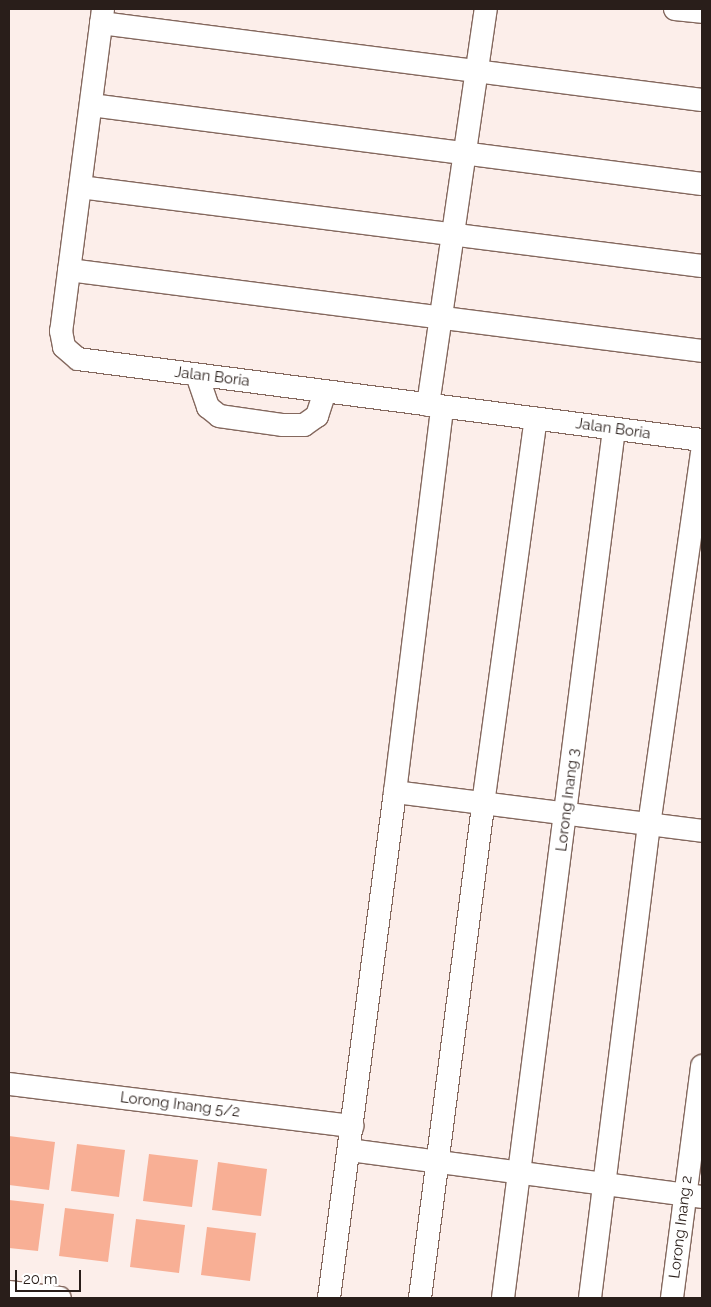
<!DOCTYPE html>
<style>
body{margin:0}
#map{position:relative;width:711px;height:1307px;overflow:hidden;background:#fceeea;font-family:Raleway,sans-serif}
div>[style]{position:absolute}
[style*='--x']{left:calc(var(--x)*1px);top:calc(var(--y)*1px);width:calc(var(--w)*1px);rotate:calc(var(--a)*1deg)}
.building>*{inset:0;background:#f8af95}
.roads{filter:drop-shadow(1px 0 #84685e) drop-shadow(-1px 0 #84685e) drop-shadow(0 1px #84685e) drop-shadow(0 -1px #84685e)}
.minor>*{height:22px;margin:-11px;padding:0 11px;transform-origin:11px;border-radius:11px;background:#fff}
span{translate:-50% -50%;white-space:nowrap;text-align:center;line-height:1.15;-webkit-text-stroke:4px #fff;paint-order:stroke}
.street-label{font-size:15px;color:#291e1a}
.frame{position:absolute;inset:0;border:10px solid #291e1a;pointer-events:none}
.scale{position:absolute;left:15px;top:1270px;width:66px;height:22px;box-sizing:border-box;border:2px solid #291e1a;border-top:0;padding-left:6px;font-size:15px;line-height:18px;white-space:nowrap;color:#291e1a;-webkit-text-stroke:4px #fff;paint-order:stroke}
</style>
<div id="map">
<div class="building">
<i style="clip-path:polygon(9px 1136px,55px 1142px,49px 1190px,9px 1185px)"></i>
<i style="clip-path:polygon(77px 1144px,125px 1150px,119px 1197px,71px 1191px)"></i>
<i style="clip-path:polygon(149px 1154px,198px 1160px,192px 1207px,143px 1201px)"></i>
<i style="clip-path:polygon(218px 1162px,267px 1169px,261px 1216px,212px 1210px)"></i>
<i style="clip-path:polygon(9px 1200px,44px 1204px,38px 1251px,9px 1248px)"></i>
<i style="clip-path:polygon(65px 1208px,114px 1214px,108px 1262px,59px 1256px)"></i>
<i style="clip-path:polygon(136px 1219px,185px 1225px,179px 1273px,130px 1267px)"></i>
<i style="clip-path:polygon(207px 1227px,256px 1233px,250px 1281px,201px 1275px)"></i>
</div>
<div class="roads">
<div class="minor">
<i style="--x:103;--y:9;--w:325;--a:97.4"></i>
<i style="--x:61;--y:331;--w:16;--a:79"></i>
<i style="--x:64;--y:347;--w:18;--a:41"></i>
<i style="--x:78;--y:359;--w:629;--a:7.4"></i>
<i style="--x:675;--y:9;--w:27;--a:6"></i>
<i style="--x:101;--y:23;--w:606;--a:7.3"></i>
<i style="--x:91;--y:105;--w:616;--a:7.37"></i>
<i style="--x:80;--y:187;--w:627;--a:7.24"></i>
<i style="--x:69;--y:270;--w:638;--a:7.29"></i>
<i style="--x:197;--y:375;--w:34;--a:71"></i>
<i style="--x:208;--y:407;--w:14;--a:39"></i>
<i style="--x:219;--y:416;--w:65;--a:8"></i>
<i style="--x:283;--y:425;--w:21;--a:0"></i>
<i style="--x:304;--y:425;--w:16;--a:-35"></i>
<i style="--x:317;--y:416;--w:26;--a:-72"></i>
<i style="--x:428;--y:405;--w:400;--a:-81.7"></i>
<i style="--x:395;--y:792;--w:309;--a:7.2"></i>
<i style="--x:9;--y:1084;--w:346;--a:7"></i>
<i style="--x:350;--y:1150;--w:355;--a:7.6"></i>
<i style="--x:9;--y:1292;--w:51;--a:6.7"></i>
<i style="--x:329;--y:1298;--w:510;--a:-82.57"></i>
<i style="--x:395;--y:792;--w:388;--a:-83"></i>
<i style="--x:420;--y:1298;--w:498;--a:-82.7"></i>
<i style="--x:483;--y:804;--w:389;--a:-82.2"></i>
<i style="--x:503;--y:1298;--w:876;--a:-82.72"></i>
<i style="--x:590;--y:1298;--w:477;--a:-82.9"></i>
<i style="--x:649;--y:825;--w:377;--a:-81.9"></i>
<i style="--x:672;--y:1298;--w:234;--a:-82.6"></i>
</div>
</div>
<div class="street-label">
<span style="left:212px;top:377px;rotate:7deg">Jalan Boria</span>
<span style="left:613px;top:429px;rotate:8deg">Jalan Boria</span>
<span style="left:568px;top:800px;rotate:-83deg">Lorong Inang 3</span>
<span style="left:180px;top:1105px;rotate:7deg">Lorong Inang 5/2</span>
<span style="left:681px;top:1227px;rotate:-83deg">Lorong Inang 2</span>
</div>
<div class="frame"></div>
<div class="scale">20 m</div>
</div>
